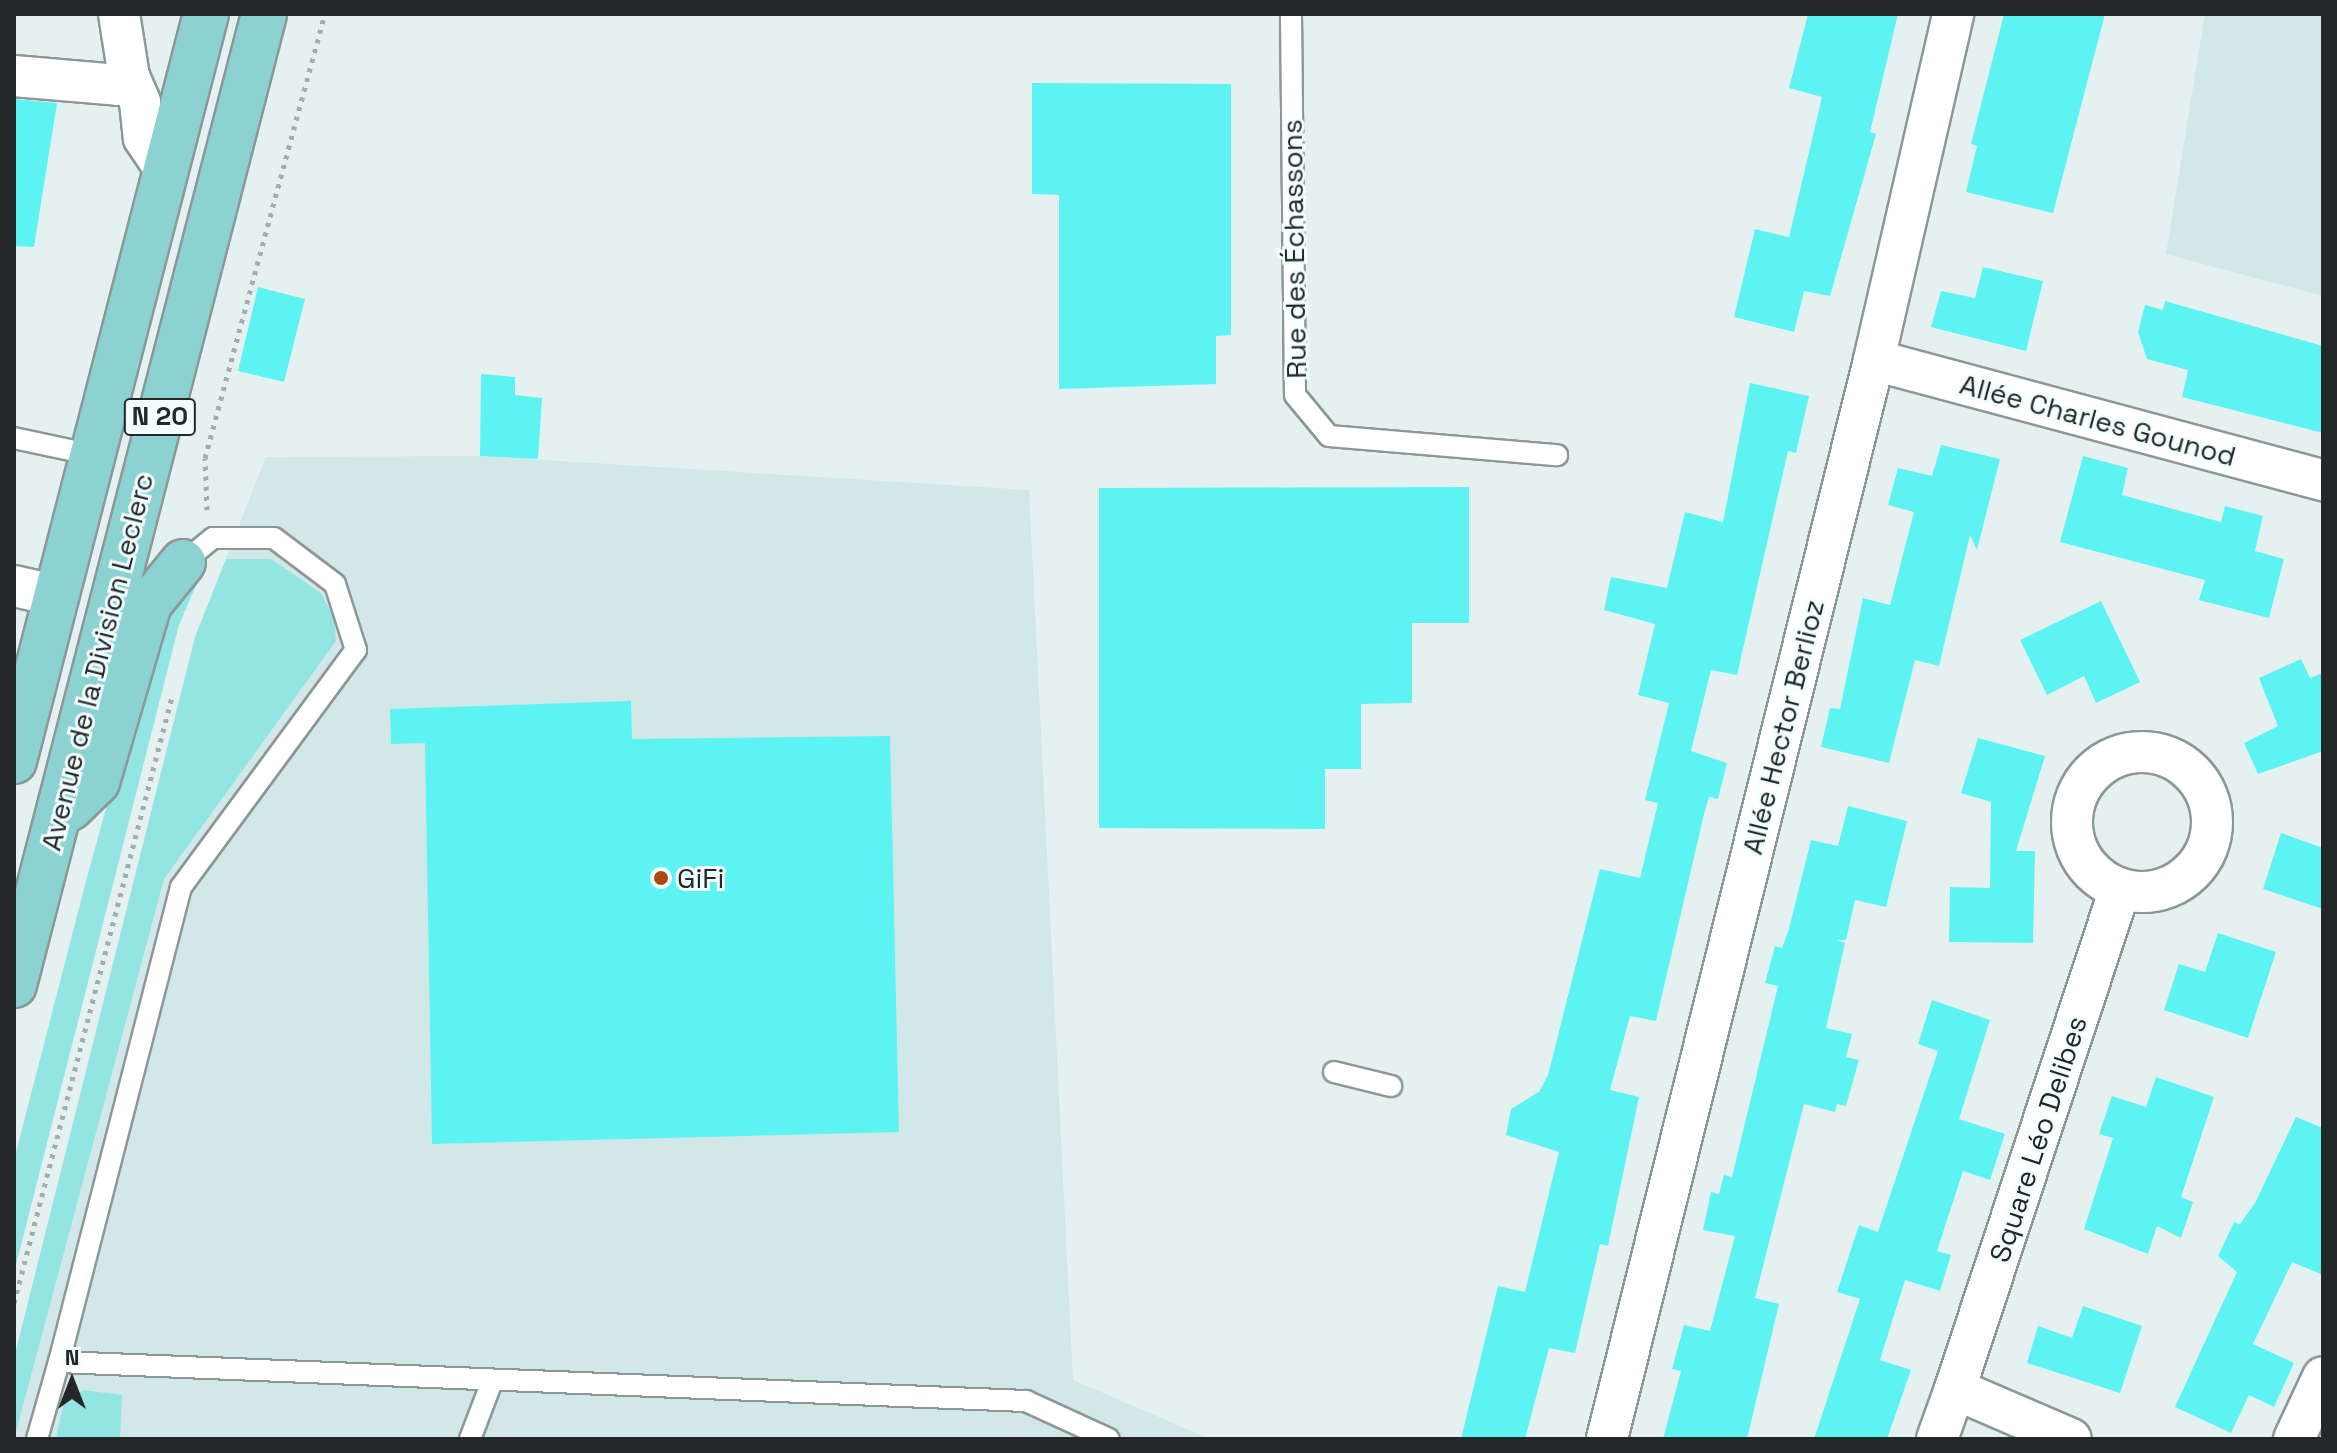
<!DOCTYPE html>
<meta charset="utf-8">
<style>
body{margin:0}
#map{position:relative;width:2337px;height:1453px;overflow:hidden;background:#e5f1f1;font-family:"Space Grotesk",sans-serif}
div>[style]{position:absolute}
[style*='--x']{left:calc(var(--x)*1px);top:calc(var(--y)*1px);width:calc(var(--w)*1px);rotate:calc(var(--a)*1deg)}
.built>*{inset:0;background:#d2e7e7}
.green>*{inset:0;background:#93e5e4}
.building>*{inset:0;background:#5ef3f3}
.path>*{height:5px;margin-top:-2.5px;transform-origin:0;background:repeating-linear-gradient(90deg,#a4adad 0 4px,transparent 0 10px)}
.roads{filter:drop-shadow(2px 0 #8c9797) drop-shadow(-2px 0 #8c9797) drop-shadow(0 2px #8c9797) drop-shadow(0 -2px #8c9797)}
.lane>*{height:20px;margin:-10px;padding:0 10px;transform-origin:10px;border-radius:10px;background:#fff}
.street>*{height:40px;margin:-20px;padding:0 20px;transform-origin:20px;border-radius:20px;background:#fff}
.street>.ring{margin:-20px;padding:0;box-sizing:content-box;background:none;border:40px solid #fff;border-radius:50%}
.primary>*{height:44px;margin:-22px;padding:0 22px;transform-origin:22px;border-radius:22px;background:#8dd2d2}
.dots>*{width:22px;height:22px;translate:-50% -50%;box-sizing:border-box;border:4px solid #f2fefe;border-radius:50%}
span{translate:-50% -50%;white-space:nowrap;text-align:center;line-height:1.15;-webkit-text-stroke:6px #f2fefe;paint-order:stroke}
.shield-label span{padding:2px 6px;background:#f2fefe;border:2px solid;border-radius:6px;-webkit-text-stroke-width:0}
.shield-label{font-size:26px;color:#232727;font-weight:700}
.street-label{font-size:28px;color:#232727}
.poi-label{font-size:28px;color:#232727}
.left{translate:0 -50%;text-align:left}
.frame{position:absolute;inset:0;border:16px solid #232727;pointer-events:none}
.north{position:absolute;left:32px;top:1341px;width:80px;height:80px;-webkit-text-stroke:6px #f2fefe;paint-order:stroke;rotate:0deg;font-size:22px;font-weight:700;line-height:32px;text-align:center;color:#232727}
.north::after{content:'';display:block;margin:auto;width:28px;height:36px;background:#232727;clip-path:polygon(50% 0,100% 100%,50% 72%,0 100%)}
</style>
<div id="map">
<div class="built">
<i style="clip-path:polygon(2205px 14px,2323px 14px,2323px 296px,2166px 254px)"></i>
<i style="clip-path:polygon(480px 456px,1029px 490px,1073px 1380px,1210px 1439px,14px 1439px,14px 1358px,195px 637px,266px 457px)"></i>
</div>
<div class="green">
<i style="clip-path:polygon(226px 559px,271px 559px,321px 593px,334px 618px,336px 641px,164px 879px,14px 1439px,14px 1358px,195px 637px)"></i>
<i style="clip-path:polygon(205px 565px,179px 625px,14px 1273px,14px 1160px,86px 881px,152px 641px,185px 577px)"></i>
<i style="clip-path:polygon(83px 1390px,122px 1395px,120px 1439px,56px 1439px,63px 1404px)"></i>
</div>
<div class="building">
<i style="clip-path:polygon(1808px 14px,1898px 14px,1870px 132px,1876px 134px,1830px 296px,1804px 291px,1794px 332px,1734px 317px,1755px 229px,1789px 237px,1822px 97px,1789px 88px)"></i>
<i style="clip-path:polygon(2004px 14px,2105px 14px,2053px 213px,1966px 192px,1977px 146px,1971px 144px)"></i>
<i style="clip-path:polygon(1032px 83px,1231px 84px,1231px 335px,1216px 336px,1216px 384px,1059px 389px,1059px 195px,1032px 194px)"></i>
<i style="clip-path:polygon(14px 99px,57px 103px,34px 247px,14px 246px)"></i>
<i style="clip-path:polygon(1983px 267px,2043px 281px,2026px 351px,1931px 327px,1941px 291px,1975px 298px)"></i>
<i style="clip-path:polygon(258px 287px,305px 299px,284px 382px,238px 371px)"></i>
<i style="clip-path:polygon(2165px 301px,2323px 346px,2323px 433px,2182px 397px,2188px 370px,2147px 359px,2138px 332px,2145px 305px,2163px 310px)"></i>
<i style="clip-path:polygon(481px 374px,515px 377px,515px 395px,542px 398px,538px 459px,480px 456px)"></i>
<i style="clip-path:polygon(1750px 383px,1809px 396px,1796px 453px,1788px 451px,1737px 675px,1711px 670px,1691px 751px,1727px 763px,1718px 799px,1709px 797px,1704px 814px,1656px 1021px,1630px 1016px,1610px 1090px,1639px 1097px,1608px 1246px,1600px 1244px,1575px 1353px,1549px 1348px,1525px 1439px,1461px 1439px,1498px 1286px,1525px 1292px,1559px 1152px,1506px 1135px,1511px 1109px,1539px 1092px,1548px 1075px,1600px 869px,1640px 878px,1658px 803px,1645px 800px,1669px 703px,1638px 695px,1655px 624px,1604px 610px,1611px 577px,1667px 588px,1685px 512px,1723px 522px)"></i>
<i style="clip-path:polygon(1941px 445px,2000px 459px,1977px 550px,1970px 535px,1939px 666px,1915px 660px,1889px 763px,1821px 747px,1830px 708px,1840px 709px,1863px 598px,1890px 605px,1914px 512px,1888px 505px,1898px 468px,1932px 476px)"></i>
<i style="clip-path:polygon(2083px 456px,2128px 468px,2122px 495px,2221px 522px,2225px 506px,2263px 516px,2255px 551px,2284px 559px,2269px 618px,2199px 600px,2205px 580px,2060px 542px)"></i>
<i style="clip-path:polygon(1469px 487px,1469px 623px,1412px 623px,1412px 703px,1361px 704px,1361px 769px,1325px 769px,1325px 829px,1099px 828px,1099px 488px)"></i>
<i style="clip-path:polygon(2101px 601px,2140px 682px,2096px 703px,2084px 676px,2047px 695px,2020px 640px)"></i>
<i style="clip-path:polygon(2301px 659px,2310px 678px,2323px 673px,2323px 751px,2258px 774px,2244px 743px,2278px 726px,2259px 678px)"></i>
<i style="clip-path:polygon(631px 701px,632px 739px,890px 736px,899px 1132px,432px 1144px,425px 743px,391px 744px,390px 709px)"></i>
<i style="clip-path:polygon(1978px 738px,2045px 756px,2016px 851px,2035px 851px,2033px 943px,1949px 942px,1950px 887px,1990px 888px,1991px 802px,1961px 793px)"></i>
<i style="clip-path:polygon(1848px 806px,1907px 821px,1886px 907px,1855px 900px,1846px 940px,1837px 940px,1845px 943px,1826px 1028px,1852px 1034px,1846px 1057px,1859px 1060px,1846px 1106px,1837px 1104px,1835px 1112px,1804px 1104px,1755px 1298px,1779px 1304px,1747px 1439px,1663px 1439px,1681px 1371px,1672px 1369px,1684px 1325px,1710px 1331px,1735px 1236px,1703px 1230px,1711px 1192px,1719px 1194px,1724px 1175px,1732px 1177px,1778px 986px,1765px 983px,1775px 946px,1782px 948px,1789px 929px,1811px 840px,1838px 846px)"></i>
<i style="clip-path:polygon(2281px 833px,2323px 848px,2323px 909px,2263px 889px)"></i>
<i style="clip-path:polygon(2218px 933px,2276px 952px,2248px 1038px,2164px 1010px,2179px 964px,2205px 972px)"></i>
<i style="clip-path:polygon(1932px 1000px,1990px 1020px,1959px 1119px,2005px 1134px,1990px 1180px,1963px 1171px,1937px 1251px,1951px 1255px,1940px 1291px,1905px 1280px,1880px 1360px,1911px 1370px,1887px 1439px,1814px 1439px,1860px 1299px,1837px 1292px,1859px 1225px,1878px 1232px,1938px 1051px,1918px 1044px)"></i>
<i style="clip-path:polygon(2156px 1077px,2214px 1097px,2181px 1197px,2193px 1202px,2181px 1238px,2157px 1226px,2148px 1254px,2084px 1229px,2113px 1138px,2099px 1134px,2112px 1096px,2146px 1107px)"></i>
<i style="clip-path:polygon(2296px 1117px,2323px 1128px,2323px 1275px,2292px 1262px,2253px 1344px,2294px 1363px,2274px 1407px,2249px 1395px,2231px 1433px,2175px 1407px,2237px 1272px,2218px 1256px,2234px 1222px,2240px 1224px,2255px 1203px)"></i>
<i style="clip-path:polygon(2083px 1306px,2142px 1326px,2120px 1393px,2027px 1363px,2038px 1326px,2072px 1338px)"></i>
</div>
<div class="path">
<i style="--x:207;--y:510;--w:52;--a:-92.2"></i>
<i style="--x:205;--y:458;--w:460;--a:-74.9"></i>
<i style="--x:14;--y:1303;--w:626;--a:-75.39"></i>
</div>
<div class="roads">
<div class="lane">
<i style="--x:1291;--y:14;--w:381;--a:89.4"></i>
<i style="--x:1295;--y:395;--w:53;--a:50.3"></i>
<i style="--x:1329;--y:436;--w:229;--a:4.8"></i>
<i style="--x:14;--y:438;--w:81;--a:12.1"></i>
<i style="--x:1334;--y:1072;--w:59;--a:13.8"></i>
<i style="--x:59;--y:1362;--w:490;--a:-75.6"></i>
<i style="--x:181;--y:887;--w:295;--a:-53.6"></i>
<i style="--x:356;--y:650;--w:69;--a:-107.7"></i>
<i style="--x:335;--y:584;--w:76;--a:-143"></i>
<i style="--x:274;--y:538;--w:61;--a:180"></i>
<i style="--x:213;--y:538;--w:38;--a:141"></i>
<i style="--x:37;--y:1439;--w:80;--a:-74.1"></i>
<i style="--x:59;--y:1362;--w:968;--a:2.31"></i>
<i style="--x:1026;--y:1401;--w:91;--a:24.6"></i>
<i style="--x:470;--y:1439;--w:59;--a:-69.1"></i>
</div>
<div class="street">
<i style="--x:14;--y:76;--w:104;--a:4.9"></i>
<i style="--x:118;--y:85;--w:14;--a:-36"></i>
<i style="--x:129;--y:77;--w:64;--a:-99"></i>
<i style="--x:129;--y:77;--w:27;--a:66"></i>
<i style="--x:140;--y:102;--w:36;--a:84"></i>
<i style="--x:144;--y:138;--w:41;--a:55.9"></i>
<i style="--x:1874;--y:360;--w:465;--a:15"></i>
<i style="--x:14;--y:586;--w:45;--a:12.8"></i>
<i class="ring" style="left:2072px;top:752px;width:100px;height:100px"></i>
<i style="--x:1955;--y:1389;--w:527;--a:-71.74"></i>
<i style="--x:1607;--y:1439;--w:1112;--a:-76.1"></i>
<i style="--x:1874;--y:360;--w:355;--a:-77.1"></i>
<i style="--x:1937;--y:1439;--w:53;--a:-70.2"></i>
<i style="--x:1955;--y:1389;--w:126;--a:23.3"></i>
<i style="--x:2294;--y:1439;--w:68;--a:-64.9"></i>
</div>
<div class="primary">
<i style="--x:14;--y:761;--w:771;--a:-75.59"></i>
<i style="--x:70;--y:808;--w:37;--a:-44"></i>
<i style="--x:97;--y:782;--w:185;--a:-73.7"></i>
<i style="--x:149;--y:604;--w:54;--a:-51"></i>
<i style="--x:14;--y:985;--w:1003;--a:-75.56"></i>
</div>
</div>
<div class="dots">
<i style="left:661px;top:878px;background:#ac490e"></i>
</div>
<div class="shield-label">
<span style="left:160px;top:417px">N 20</span>
</div>
<div class="street-label">
<span style="left:1294px;top:249px;rotate:-91deg">Rue des Échassons</span>
<span style="left:2098px;top:420px;rotate:15deg">Allée Charles Gounod</span>
<span style="left:97px;top:662px;rotate:-76deg">Avenue de la Division Leclerc</span>
<span style="left:1783px;top:727px;rotate:-76deg">Allée Hector Berlioz</span>
<span style="left:2038px;top:1139px;rotate:-72deg">Square Léo Delibes</span>
</div>
<div class="poi-label">
<span class="left" style="left:677px;top:878px">GiFi</span>
</div>
<div class="frame"></div>
<div class="north">N</div>
</div>
